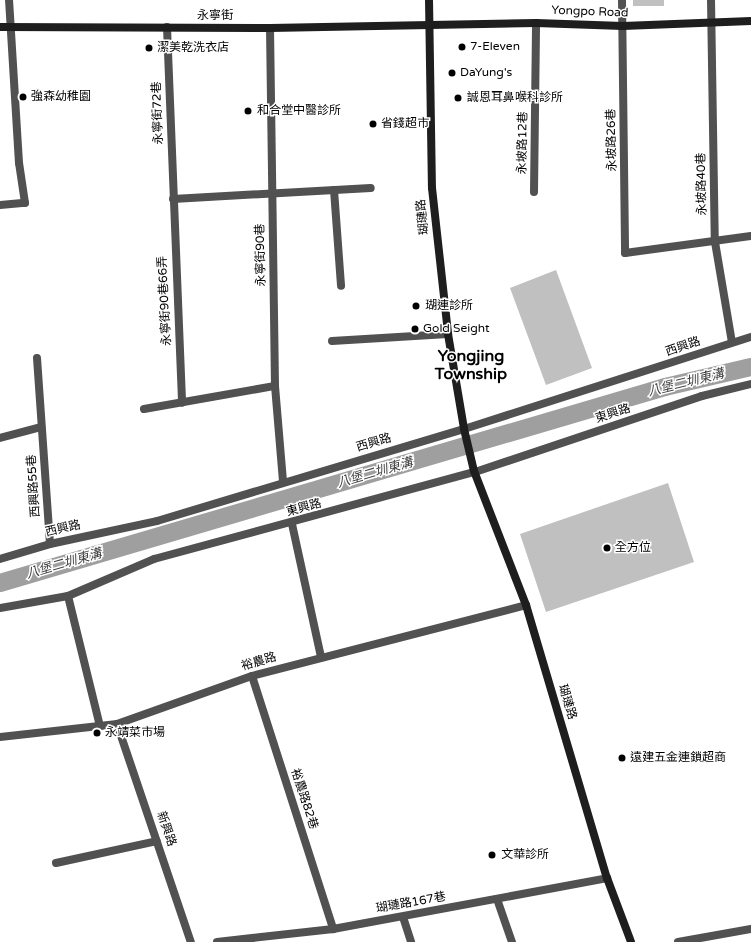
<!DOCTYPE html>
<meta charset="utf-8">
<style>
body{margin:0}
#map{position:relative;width:751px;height:942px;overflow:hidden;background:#fff;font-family:"Varela Round","Noto Sans TC",sans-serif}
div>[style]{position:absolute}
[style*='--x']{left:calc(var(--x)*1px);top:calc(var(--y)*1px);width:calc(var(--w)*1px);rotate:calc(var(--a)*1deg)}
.canal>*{height:18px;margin:-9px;padding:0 9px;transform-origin:9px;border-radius:9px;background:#9f9f9f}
.building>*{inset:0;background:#c0c0c0}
.lane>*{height:8px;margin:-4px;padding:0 4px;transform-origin:4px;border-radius:4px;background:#515151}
.street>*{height:8px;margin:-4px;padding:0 4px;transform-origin:4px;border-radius:4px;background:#515151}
.secondary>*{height:8px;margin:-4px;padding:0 4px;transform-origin:4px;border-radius:4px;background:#1e1e1e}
.dots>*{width:11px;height:11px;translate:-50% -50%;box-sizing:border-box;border:2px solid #fff;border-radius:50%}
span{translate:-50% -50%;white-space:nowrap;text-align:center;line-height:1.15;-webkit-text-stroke:3px #fff;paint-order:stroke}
.street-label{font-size:12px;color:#000}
.poi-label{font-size:12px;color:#000}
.left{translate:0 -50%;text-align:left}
.water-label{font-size:13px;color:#404040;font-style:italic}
.district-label{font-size:16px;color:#000;font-weight:700}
</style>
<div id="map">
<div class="canal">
<i style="--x:0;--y:583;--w:693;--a:-16.42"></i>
<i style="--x:665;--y:387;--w:88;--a:-13.1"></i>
</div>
<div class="building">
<i style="clip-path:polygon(633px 0,664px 0,664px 6px,633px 6px)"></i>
<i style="clip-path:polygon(556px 270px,592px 368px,546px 385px,510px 288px)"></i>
<i style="clip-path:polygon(668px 483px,694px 562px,546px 612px,520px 534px)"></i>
</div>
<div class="lane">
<i style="--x:167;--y:27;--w:376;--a:87.7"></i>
<i style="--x:270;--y:28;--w:358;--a:89.2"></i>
<i style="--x:275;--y:386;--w:96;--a:85.2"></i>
<i style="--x:334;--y:190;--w:96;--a:85.8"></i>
<i style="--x:534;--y:192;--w:169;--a:-89.3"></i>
<i style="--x:173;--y:199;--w:198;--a:-3.2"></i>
<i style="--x:0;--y:205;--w:25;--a:-5"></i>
<i style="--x:25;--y:203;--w:40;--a:-98.5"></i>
<i style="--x:19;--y:163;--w:163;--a:-93.5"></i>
<i style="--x:332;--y:341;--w:116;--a:-3.5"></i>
<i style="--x:37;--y:358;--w:186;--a:86"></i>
<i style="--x:144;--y:409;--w:133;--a:-10"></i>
<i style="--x:0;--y:438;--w:42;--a:-15"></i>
<i style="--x:292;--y:524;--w:136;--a:77.7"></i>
<i style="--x:0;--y:559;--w:52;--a:-16.7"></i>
<i style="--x:50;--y:544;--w:109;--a:-12.1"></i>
<i style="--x:157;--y:521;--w:320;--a:-16.7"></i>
<i style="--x:68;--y:596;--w:134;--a:76.2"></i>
<i style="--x:0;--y:608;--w:69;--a:-10"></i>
<i style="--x:68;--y:596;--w:94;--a:-23.3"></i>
<i style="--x:154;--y:559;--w:333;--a:-15.2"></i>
<i style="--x:475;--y:472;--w:239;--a:-18.5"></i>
<i style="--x:702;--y:396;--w:50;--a:-13.8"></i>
<i style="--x:252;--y:676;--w:266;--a:72.2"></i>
<i style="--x:56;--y:863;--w:103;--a:-12.3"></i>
<i style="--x:497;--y:899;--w:46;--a:70.8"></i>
<i style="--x:403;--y:917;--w:26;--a:72"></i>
<i style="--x:217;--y:942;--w:117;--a:-6.4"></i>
<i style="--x:333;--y:929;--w:279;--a:-10.5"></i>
</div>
<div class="street">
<i style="--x:622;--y:0;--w:253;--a:89.3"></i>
<i style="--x:625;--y:253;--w:127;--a:-7.7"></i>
<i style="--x:711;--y:0;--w:242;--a:89.1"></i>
<i style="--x:715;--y:242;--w:101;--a:80.4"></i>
<i style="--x:464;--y:429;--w:301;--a:-17.8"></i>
<i style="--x:117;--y:724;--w:230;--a:71.3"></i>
<i style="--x:0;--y:737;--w:118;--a:-6.3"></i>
<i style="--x:117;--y:724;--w:143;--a:-19.6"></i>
<i style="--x:252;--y:676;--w:283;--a:-14.5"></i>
<i style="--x:678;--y:942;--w:74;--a:-10.1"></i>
</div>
<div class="secondary">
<i style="--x:429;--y:0;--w:188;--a:89.1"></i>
<i style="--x:432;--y:188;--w:147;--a:83.7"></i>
<i style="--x:448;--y:334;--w:96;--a:80.4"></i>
<i style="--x:464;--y:429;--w:43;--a:76.6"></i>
<i style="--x:474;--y:471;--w:144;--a:68.8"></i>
<i style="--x:526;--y:605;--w:285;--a:73.5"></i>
<i style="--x:607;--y:878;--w:68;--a:69.4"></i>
<i style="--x:0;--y:27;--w:270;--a:0.2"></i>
<i style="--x:270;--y:28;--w:266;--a:-1.1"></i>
<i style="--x:536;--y:23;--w:87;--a:2"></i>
<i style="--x:623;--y:26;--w:128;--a:-2.2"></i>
</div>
<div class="dots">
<i style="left:462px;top:47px;background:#000"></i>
<i style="left:149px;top:48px;background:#000"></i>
<i style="left:452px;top:73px;background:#000"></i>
<i style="left:23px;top:97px;background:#000"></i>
<i style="left:458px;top:98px;background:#000"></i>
<i style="left:248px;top:111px;background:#000"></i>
<i style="left:373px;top:124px;background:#000"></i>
<i style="left:416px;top:306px;background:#000"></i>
<i style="left:415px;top:329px;background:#000"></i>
<i style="left:607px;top:548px;background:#000"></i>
<i style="left:97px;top:733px;background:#000"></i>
<i style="left:622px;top:758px;background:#000"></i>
<i style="left:492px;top:855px;background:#000"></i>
</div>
<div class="street-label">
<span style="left:590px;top:12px;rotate:2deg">Yongpo Road</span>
<span style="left:215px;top:16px">永寧街</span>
<span style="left:158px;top:113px;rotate:-92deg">永寧街72巷</span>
<span style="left:612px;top:140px;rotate:-91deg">永坡路26巷</span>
<span style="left:523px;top:143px;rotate:-89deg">永坡路12巷</span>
<span style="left:702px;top:184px;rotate:-91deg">永坡路40巷</span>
<span style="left:423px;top:217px;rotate:-96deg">瑚璉路</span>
<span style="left:261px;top:255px;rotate:-91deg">永寧街90巷</span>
<span style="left:165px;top:301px;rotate:-93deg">永寧街90巷66弄</span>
<span style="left:683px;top:347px;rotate:-19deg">西興路</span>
<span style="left:613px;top:414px;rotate:-18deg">東興路</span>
<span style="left:374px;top:443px;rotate:-16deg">西興路</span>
<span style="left:34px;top:486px;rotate:-94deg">西興路55巷</span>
<span style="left:304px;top:508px;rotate:-15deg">東興路</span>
<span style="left:63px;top:529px;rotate:-13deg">西興路</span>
<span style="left:259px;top:662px;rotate:-16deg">裕農路</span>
<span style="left:567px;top:702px;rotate:73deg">瑚璉路</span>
<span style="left:304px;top:799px;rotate:72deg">裕農路82巷</span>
<span style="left:166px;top:829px;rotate:71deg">新興路</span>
<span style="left:411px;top:903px;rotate:-10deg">瑚璉路167巷</span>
</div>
<div class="poi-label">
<span class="left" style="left:470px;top:47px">7-Eleven</span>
<span class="left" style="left:157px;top:48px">潔美乾洗衣店</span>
<span class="left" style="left:460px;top:73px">DaYung's</span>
<span class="left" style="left:31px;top:97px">強森幼稚園</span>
<span class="left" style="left:467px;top:98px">誠恩耳鼻喉科診所</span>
<span class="left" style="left:257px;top:111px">和合堂中醫診所</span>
<span class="left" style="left:381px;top:124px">省錢超市</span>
<span class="left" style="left:425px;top:306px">瑚連診所</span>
<span class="left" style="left:423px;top:329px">Gold Seight</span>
<span class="left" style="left:615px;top:548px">全方位</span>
<span class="left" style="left:105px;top:733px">永靖菜市場</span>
<span class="left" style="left:630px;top:758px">遠建五金連鎖超商</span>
<span class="left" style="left:501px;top:855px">文華診所</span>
</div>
<div class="water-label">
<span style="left:686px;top:383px;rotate:-14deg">八堡二圳東溝</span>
<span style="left:375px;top:473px;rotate:-16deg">八堡二圳東溝</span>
<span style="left:64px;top:564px;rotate:-16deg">八堡二圳東溝</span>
</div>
<div class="district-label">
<span style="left:471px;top:365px">Yongjing<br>Township</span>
</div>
</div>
